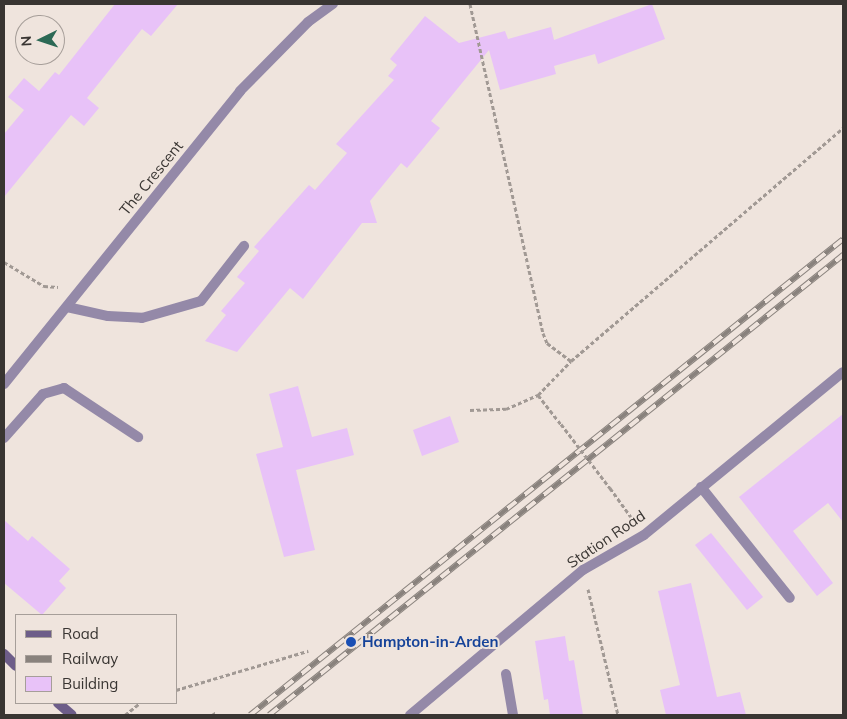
<!DOCTYPE html>
<style>
body{margin:0}
#map{position:relative;width:847px;height:719px;overflow:hidden;background:#efe4dd;font-family:Mulish,sans-serif}
div>[style]{position:absolute}
[style*='--x']{left:calc(var(--x)*1px);top:calc(var(--y)*1px);width:calc(var(--w)*1px);rotate:calc(var(--a)*1deg)}
.building>*{inset:0;background:#e8c2f8}
.path>*{height:3px;margin-top:-1.5px;transform-origin:0;background:repeating-linear-gradient(90deg,#a19994 0 4px,transparent 0 6.5px)}
.service>*{height:10px;margin:-5px;padding:0 5px;transform-origin:5px;border-radius:5px;background:#9489a8}
.minor>*{height:10px;margin:-5px;padding:0 5px;transform-origin:5px;border-radius:5px;background:#9489a8}
.secondary>*{height:10px;margin:-5px;padding:0 5px;transform-origin:5px;border-radius:5px;background:#6d5d89}
.rail>*{height:5.5px;margin-top:-2.75px;transform-origin:0;background:repeating-linear-gradient(90deg,#efe4dd 0 11px,#89827d 0 22px);box-sizing:border-box;border-block:1px solid #89827d}
.path-bridge>*{height:3px;margin-top:-1.5px;transform-origin:0;background:repeating-linear-gradient(90deg,#a19994 0 4px,transparent 0 6.5px)}
.dots>*{width:14px;height:14px;translate:-50% -50%;box-sizing:border-box;border:2px solid #efe4dd;border-radius:50%}
span{translate:-50% -50%;white-space:nowrap;text-align:center;line-height:1.15;-webkit-text-stroke:4px #efe4dd;paint-order:stroke}
.street-label{font-size:15px;color:#393532}
.transit-label{font-size:15px;color:#164399;font-weight:700}
.left{translate:0 -50%;text-align:left}
.frame{position:absolute;inset:0;border:5px solid #393532;pointer-events:none}
.legend{position:absolute;left:15px;top:614px;width:162px;height:90px;box-sizing:border-box;background:#efe4dd;border:1px solid #a69e99;margin:0;padding:6px 9px;list-style:none;font-size:15px;color:#393532}
.legend li{display:flex;align-items:center;gap:10px;height:25px}
.legend b{width:25px;border:1px solid #a69e99}
.north{position:absolute;left:15px;top:15px;width:50px;height:50px;box-sizing:border-box;background:#efe4dd;border:1px solid #a69e99;border-radius:50%;rotate:266deg;font-size:14px;font-weight:700;line-height:20px;text-align:center;color:#393532}
.north::after{content:'';display:block;margin:auto;width:18px;height:22px;background:#2c6955;clip-path:polygon(50% 0,100% 100%,50% 72%,0 100%)}
</style>
<div id="map">
<div class="building">
<i style="clip-path:polygon(115px 4px,178px 4px,151px 36px,142px 29px,87px 98px,99px 108px,84px 126px,71px 115px,4px 197px,4px 134px,24px 110px,8px 97px,24px 78px,39px 91px,55px 72px,59px 75px)"></i>
<i style="clip-path:polygon(652px 4px,665px 39px,598px 64px,595px 54px,554px 66px,556px 74px,500px 90px,489px 50px,431px 121px,440px 128px,407px 168px,401px 163px,370px 201px,377px 223px,362px 223px,303px 299px,290px 288px,237px 352px,205px 341px,226px 315px,221px 311px,245px 283px,237px 277px,259px 251px,254px 247px,309px 185px,315px 190px,347px 153px,336px 144px,394px 80px,388px 76px,397px 65px,390px 59px,425px 16px,459px 43px,505px 31px,508px 39px,551px 27px,554px 40px)"></i>
<i style="clip-path:polygon(298px 386px,312px 437px,347px 428px,354px 455px,296px 470px,315px 550px,284px 557px,256px 454px,283px 447px,269px 394px)"></i>
<i style="clip-path:polygon(843px 414px,843px 522px,828px 503px,793px 531px,833px 583px,817px 596px,739px 497px)"></i>
<i style="clip-path:polygon(450px 416px,459px 442px,422px 456px,413px 430px)"></i>
<i style="clip-path:polygon(4px 520px,28px 541px,32px 536px,70px 569px,59px 581px,66px 588px,42px 615px,4px 583px)"></i>
<i style="clip-path:polygon(711px 533px,763px 597px,747px 610px,695px 545px)"></i>
<i style="clip-path:polygon(691px 583px,717px 697px,740px 692px,746px 715px,666px 715px,660px 690px,680px 685px,658px 591px)"></i>
<i style="clip-path:polygon(565px 636px,569px 661px,574px 660px,583px 715px,550px 715px,548px 699px,544px 700px,535px 641px)"></i>
</div>
<div class="path">
<i style="--x:470;--y:4;--w:337;--a:77.5"></i>
<i style="--x:543;--y:333;--w:11;--a:68"></i>
<i style="--x:547;--y:343;--w:30;--a:37"></i>
<i style="--x:4;--y:262;--w:47;--a:31"></i>
<i style="--x:44;--y:286;--w:14;--a:4"></i>
<i style="--x:538;--y:395;--w:37;--a:52"></i>
<i style="--x:470;--y:410;--w:36;--a:-2"></i>
<i style="--x:506;--y:409;--w:35;--a:-24"></i>
<i style="--x:538;--y:395;--w:47;--a:-45.9"></i>
<i style="--x:571;--y:361;--w:358;--a:-40.6"></i>
<i style="--x:610;--y:488;--w:39;--a:54"></i>
<i style="--x:588;--y:589;--w:130;--a:76.6"></i>
<i style="--x:176;--y:690;--w:138;--a:-16.5"></i>
<i style="--x:125;--y:715;--w:19;--a:-39"></i>
<i style="--x:212;--y:715;--w:6;--a:-31"></i>
</div>
<div class="service">
<i style="--x:67;--y:307;--w:42;--a:12.4"></i>
<i style="--x:108;--y:316;--w:34;--a:3"></i>
<i style="--x:142;--y:318;--w:61;--a:-16.1"></i>
<i style="--x:201;--y:301;--w:70;--a:-52"></i>
<i style="--x:4;--y:438;--w:59;--a:-48.4"></i>
<i style="--x:43;--y:394;--w:22;--a:-16"></i>
<i style="--x:64;--y:388;--w:89;--a:33.5"></i>
<i style="--x:701;--y:487;--w:142;--a:51.3"></i>
</div>
<div class="minor">
<i style="--x:4;--y:384;--w:376;--a:-51.1"></i>
<i style="--x:240;--y:91;--w:97;--a:-45.4"></i>
<i style="--x:308;--y:22;--w:31;--a:-36"></i>
<i style="--x:506;--y:674;--w:42;--a:80.3"></i>
<i style="--x:410;--y:715;--w:226;--a:-40"></i>
<i style="--x:583;--y:570;--w:70;--a:-29.8"></i>
<i style="--x:644;--y:535;--w:257;--a:-39.3"></i>
</div>
<div class="secondary">
<i style="--x:4;--y:654;--w:17;--a:45"></i>
<i style="--x:58;--y:703;--w:18;--a:41"></i>
</div>
<div class="rail">
<i style="--x:250;--y:715;--w:760;--a:-38.75"></i>
<i style="--x:269;--y:715;--w:736;--a:-38.71"></i>
</div>
<div class="path-bridge">
<i style="--x:561;--y:424;--w:81;--a:52.6"></i>
</div>
<div class="dots">
<i style="left:351px;top:642px;background:#1a4fb4"></i>
</div>
<div class="street-label">
<span style="left:151px;top:178px;rotate:-51deg">The Crescent</span>
<span style="left:606px;top:539px;rotate:-34deg">Station Road</span>
</div>
<div class="transit-label">
<span class="left" style="left:362px;top:642px">Hampton-in-Arden</span>
</div>
<div class="frame"></div>
<ul class="legend">
<li><b style="height:6px;background:#6d5d89"></b>Road</li>
<li><b style="height:6px;background:#89827d"></b>Railway</li>
<li><b style="height:14px;background:#e8c2f8"></b>Building</li>
</ul>
<div class="north">N</div>
</div>
